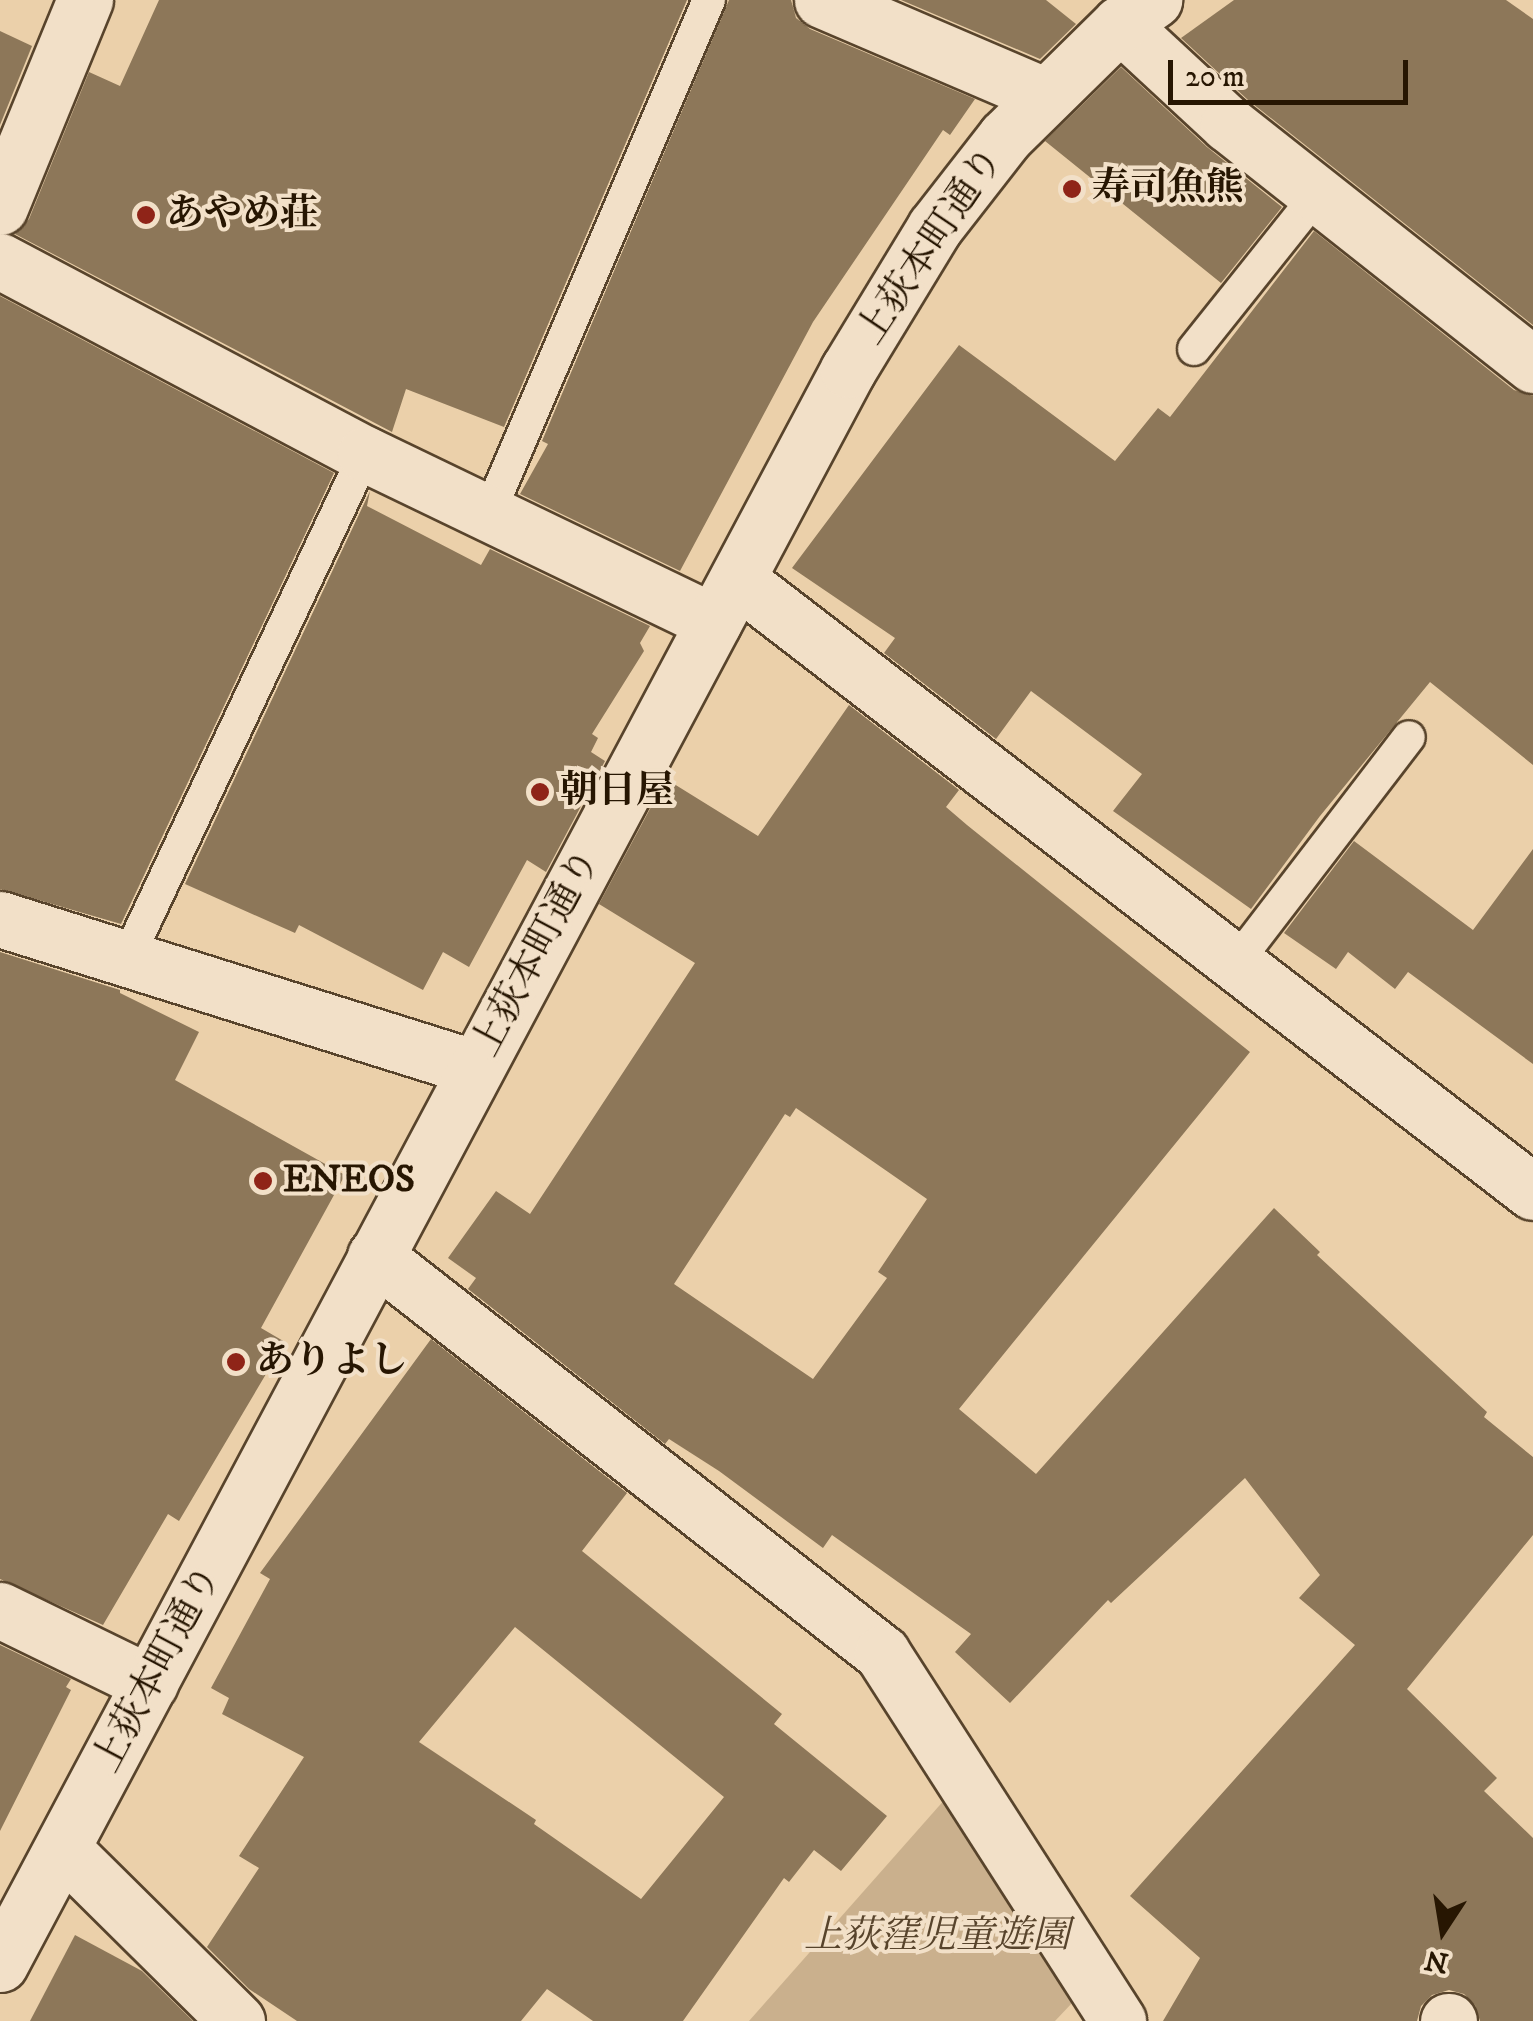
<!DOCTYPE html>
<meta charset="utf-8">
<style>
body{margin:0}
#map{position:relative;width:1533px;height:2021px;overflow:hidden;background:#ebd0aa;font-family:"IM FELL DW Pica","Noto Serif JP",serif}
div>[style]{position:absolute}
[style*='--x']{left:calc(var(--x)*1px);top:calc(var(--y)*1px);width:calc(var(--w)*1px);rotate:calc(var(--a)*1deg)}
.green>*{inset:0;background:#cab08d}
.building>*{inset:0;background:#8d7759}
.roads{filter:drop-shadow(2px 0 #58442c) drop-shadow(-2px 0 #58442c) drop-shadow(0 2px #58442c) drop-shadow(0 -2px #58442c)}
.service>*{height:32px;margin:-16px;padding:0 16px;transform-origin:16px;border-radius:16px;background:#f2e0c8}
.minor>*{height:55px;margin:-27.5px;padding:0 27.5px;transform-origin:27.5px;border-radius:27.5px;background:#f2e0c8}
.dots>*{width:28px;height:28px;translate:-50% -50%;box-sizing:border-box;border:5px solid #f2e0c8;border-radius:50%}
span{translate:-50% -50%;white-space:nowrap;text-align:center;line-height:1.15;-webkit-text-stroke:8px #f2e0c8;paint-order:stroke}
.poi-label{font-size:38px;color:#271602;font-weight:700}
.left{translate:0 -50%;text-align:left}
.street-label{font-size:38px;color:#271602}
.park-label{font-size:38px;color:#58442c;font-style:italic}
.north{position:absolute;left:1393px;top:1881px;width:100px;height:100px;-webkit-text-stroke:8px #f2e0c8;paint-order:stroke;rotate:192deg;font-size:28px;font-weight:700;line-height:40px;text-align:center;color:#271602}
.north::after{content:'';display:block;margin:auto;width:35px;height:45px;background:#271602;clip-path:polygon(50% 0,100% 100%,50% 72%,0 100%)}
.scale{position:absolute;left:1168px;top:60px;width:240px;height:45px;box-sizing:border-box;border:5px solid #271602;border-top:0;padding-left:12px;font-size:30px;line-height:35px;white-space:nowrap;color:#271602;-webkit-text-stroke:8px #f2e0c8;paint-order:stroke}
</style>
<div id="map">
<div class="green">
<i style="clip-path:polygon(954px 1789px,1073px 2002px,1055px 2021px,749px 2021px)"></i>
</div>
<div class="building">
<i style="clip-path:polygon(159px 0,687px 0,504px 427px,406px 389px,392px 432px,15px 234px,29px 219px,89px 72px,120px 86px)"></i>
<i style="clip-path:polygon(729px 0,791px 0,796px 18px,810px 29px,975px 99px,950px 135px,943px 130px,813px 322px,680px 571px,520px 494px,548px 444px,542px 441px)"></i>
<i style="clip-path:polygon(901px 0,1046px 0,1076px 24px,1040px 59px)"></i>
<i style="clip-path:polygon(1234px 0,1506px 0,1533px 19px,1533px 325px,1248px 100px,1181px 38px)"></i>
<i style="clip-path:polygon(0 31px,32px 46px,0 125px)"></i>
<i style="clip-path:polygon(1121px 67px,1207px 147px,1282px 207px,1221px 283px,1045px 141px)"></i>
<i style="clip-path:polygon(1314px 231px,1514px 390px,1533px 396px,1533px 765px,1430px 682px,1320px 816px,1251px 909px,1113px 811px,1142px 774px,1031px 691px,996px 739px,884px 653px,895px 638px,792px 568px,959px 345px,1115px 461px,1158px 408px,1170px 417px)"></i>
<i style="clip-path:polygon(0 296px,334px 473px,121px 924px,0 889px)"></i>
<i style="clip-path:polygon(370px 491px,367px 506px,481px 565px,490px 549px,650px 626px,640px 643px,644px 651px,592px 734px,598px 738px,591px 752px,605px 761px,546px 872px,527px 860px,469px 967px,443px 952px,423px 990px,299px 925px,295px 933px,185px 884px)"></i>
<i style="clip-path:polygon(evenodd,849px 705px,959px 790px,946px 807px,967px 825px,1250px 1052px,959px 1409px,1036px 1474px,1274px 1208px,1320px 1252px,1317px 1255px,1487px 1412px,1484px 1417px,1533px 1457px,1533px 1535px,1407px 1689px,1497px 1778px,1484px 1791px,1533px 1838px,1533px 2021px,1480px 2021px,1475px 2005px,1464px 1994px,1449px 1990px,1432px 1995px,1421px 2006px,1417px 2021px,1163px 2021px,1200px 1958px,1130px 1896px,1355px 1645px,1299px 1598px,1320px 1575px,1245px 1478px,1111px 1603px,1108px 1600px,1010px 1703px,955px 1652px,971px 1634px,832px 1535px,823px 1548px,719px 1471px,669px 1439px,665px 1444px,468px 1289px,476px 1278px,448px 1258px,496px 1191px,530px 1214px,695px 963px,599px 904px,666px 779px,758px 836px,849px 705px,796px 1108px,927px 1199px,878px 1272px,887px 1278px,813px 1379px,674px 1284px,785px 1114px,790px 1117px,796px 1108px)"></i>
<i style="clip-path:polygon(1354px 841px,1473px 930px,1533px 849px,1533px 1064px,1408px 972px,1395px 989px,1348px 952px,1336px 969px,1284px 933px)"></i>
<i style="clip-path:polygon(0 952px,120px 990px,120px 993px,199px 1032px,175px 1080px,345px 1175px,261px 1328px,285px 1342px,179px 1521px,168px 1514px,103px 1625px,0 1579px)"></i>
<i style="clip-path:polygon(evenodd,431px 1339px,627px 1493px,582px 1551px,782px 1714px,774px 1724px,887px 1816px,841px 1871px,814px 1850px,789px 1882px,784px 1878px,683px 2021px,593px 2021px,547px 1989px,521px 2021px,297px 2021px,249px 1989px,207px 1947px,259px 1868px,239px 1856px,304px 1757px,222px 1714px,229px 1698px,211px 1688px,270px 1579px,260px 1573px,431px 1339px,515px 1627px,724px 1797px,641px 1899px,534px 1824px,536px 1820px,419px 1742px,515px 1627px)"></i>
<i style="clip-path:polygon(0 1645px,71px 1679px,66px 1687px,71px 1690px,0 1831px)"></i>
<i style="clip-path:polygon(75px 1935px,142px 1971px,193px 2021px,30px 2021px)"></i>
</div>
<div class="roads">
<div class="service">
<i style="--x:1194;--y:349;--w:197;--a:-51.4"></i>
<i style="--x:489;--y:513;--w:558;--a:-66.79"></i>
<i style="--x:127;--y:959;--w:558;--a:-64.77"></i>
<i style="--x:1234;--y:965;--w:287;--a:-52.5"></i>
</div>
<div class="minor">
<i style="--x:822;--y:0;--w:241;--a:23.2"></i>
<i style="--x:1120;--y:24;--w:147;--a:42.8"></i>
<i style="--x:1228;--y:124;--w:389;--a:38.3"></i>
<i style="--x:0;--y:207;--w:224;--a:-67.7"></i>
<i style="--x:0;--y:261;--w:413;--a:27.9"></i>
<i style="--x:365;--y:454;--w:387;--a:25.7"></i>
<i style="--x:738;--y:580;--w:1003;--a:37.59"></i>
<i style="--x:0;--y:919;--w:498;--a:17.4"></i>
<i style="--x:375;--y:1256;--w:644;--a:38.06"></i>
<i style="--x:882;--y:1653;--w:437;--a:57.3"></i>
<i style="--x:0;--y:1610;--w:167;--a:26"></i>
<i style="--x:63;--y:1849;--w:245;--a:44.7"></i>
<i style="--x:0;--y:1964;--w:1806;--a:-61.99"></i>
<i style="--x:848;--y:370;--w:167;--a:-58.7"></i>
<i style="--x:935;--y:227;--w:114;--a:-52.1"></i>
<i style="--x:1005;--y:137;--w:161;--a:-44.5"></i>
<i style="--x:1120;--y:24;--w:42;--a:-35.2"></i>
<i style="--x:1448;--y:2021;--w:1;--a:0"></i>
</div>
</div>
<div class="dots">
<i style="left:1072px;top:189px;background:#8f2418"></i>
<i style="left:146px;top:215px;background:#8f2418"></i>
<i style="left:540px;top:792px;background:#8f2418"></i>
<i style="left:263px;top:1181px;background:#8f2418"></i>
<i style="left:236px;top:1362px;background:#8f2418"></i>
</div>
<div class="poi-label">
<span class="left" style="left:1092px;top:189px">寿司魚熊</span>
<span class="left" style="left:166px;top:215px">あやめ荘</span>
<span class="left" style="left:560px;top:792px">朝日屋</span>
<span class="left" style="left:283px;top:1181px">ENEOS</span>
<span class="left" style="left:256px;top:1362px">ありよし</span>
</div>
<div class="street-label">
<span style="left:931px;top:246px;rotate:-56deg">上荻本町通り</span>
<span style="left:537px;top:953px;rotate:-62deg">上荻本町通り</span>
<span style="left:158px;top:1669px;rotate:-62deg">上荻本町通り</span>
</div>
<div class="park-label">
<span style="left:937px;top:1937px">上荻窪児童遊園</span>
</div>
<div class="north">N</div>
<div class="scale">20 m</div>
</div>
